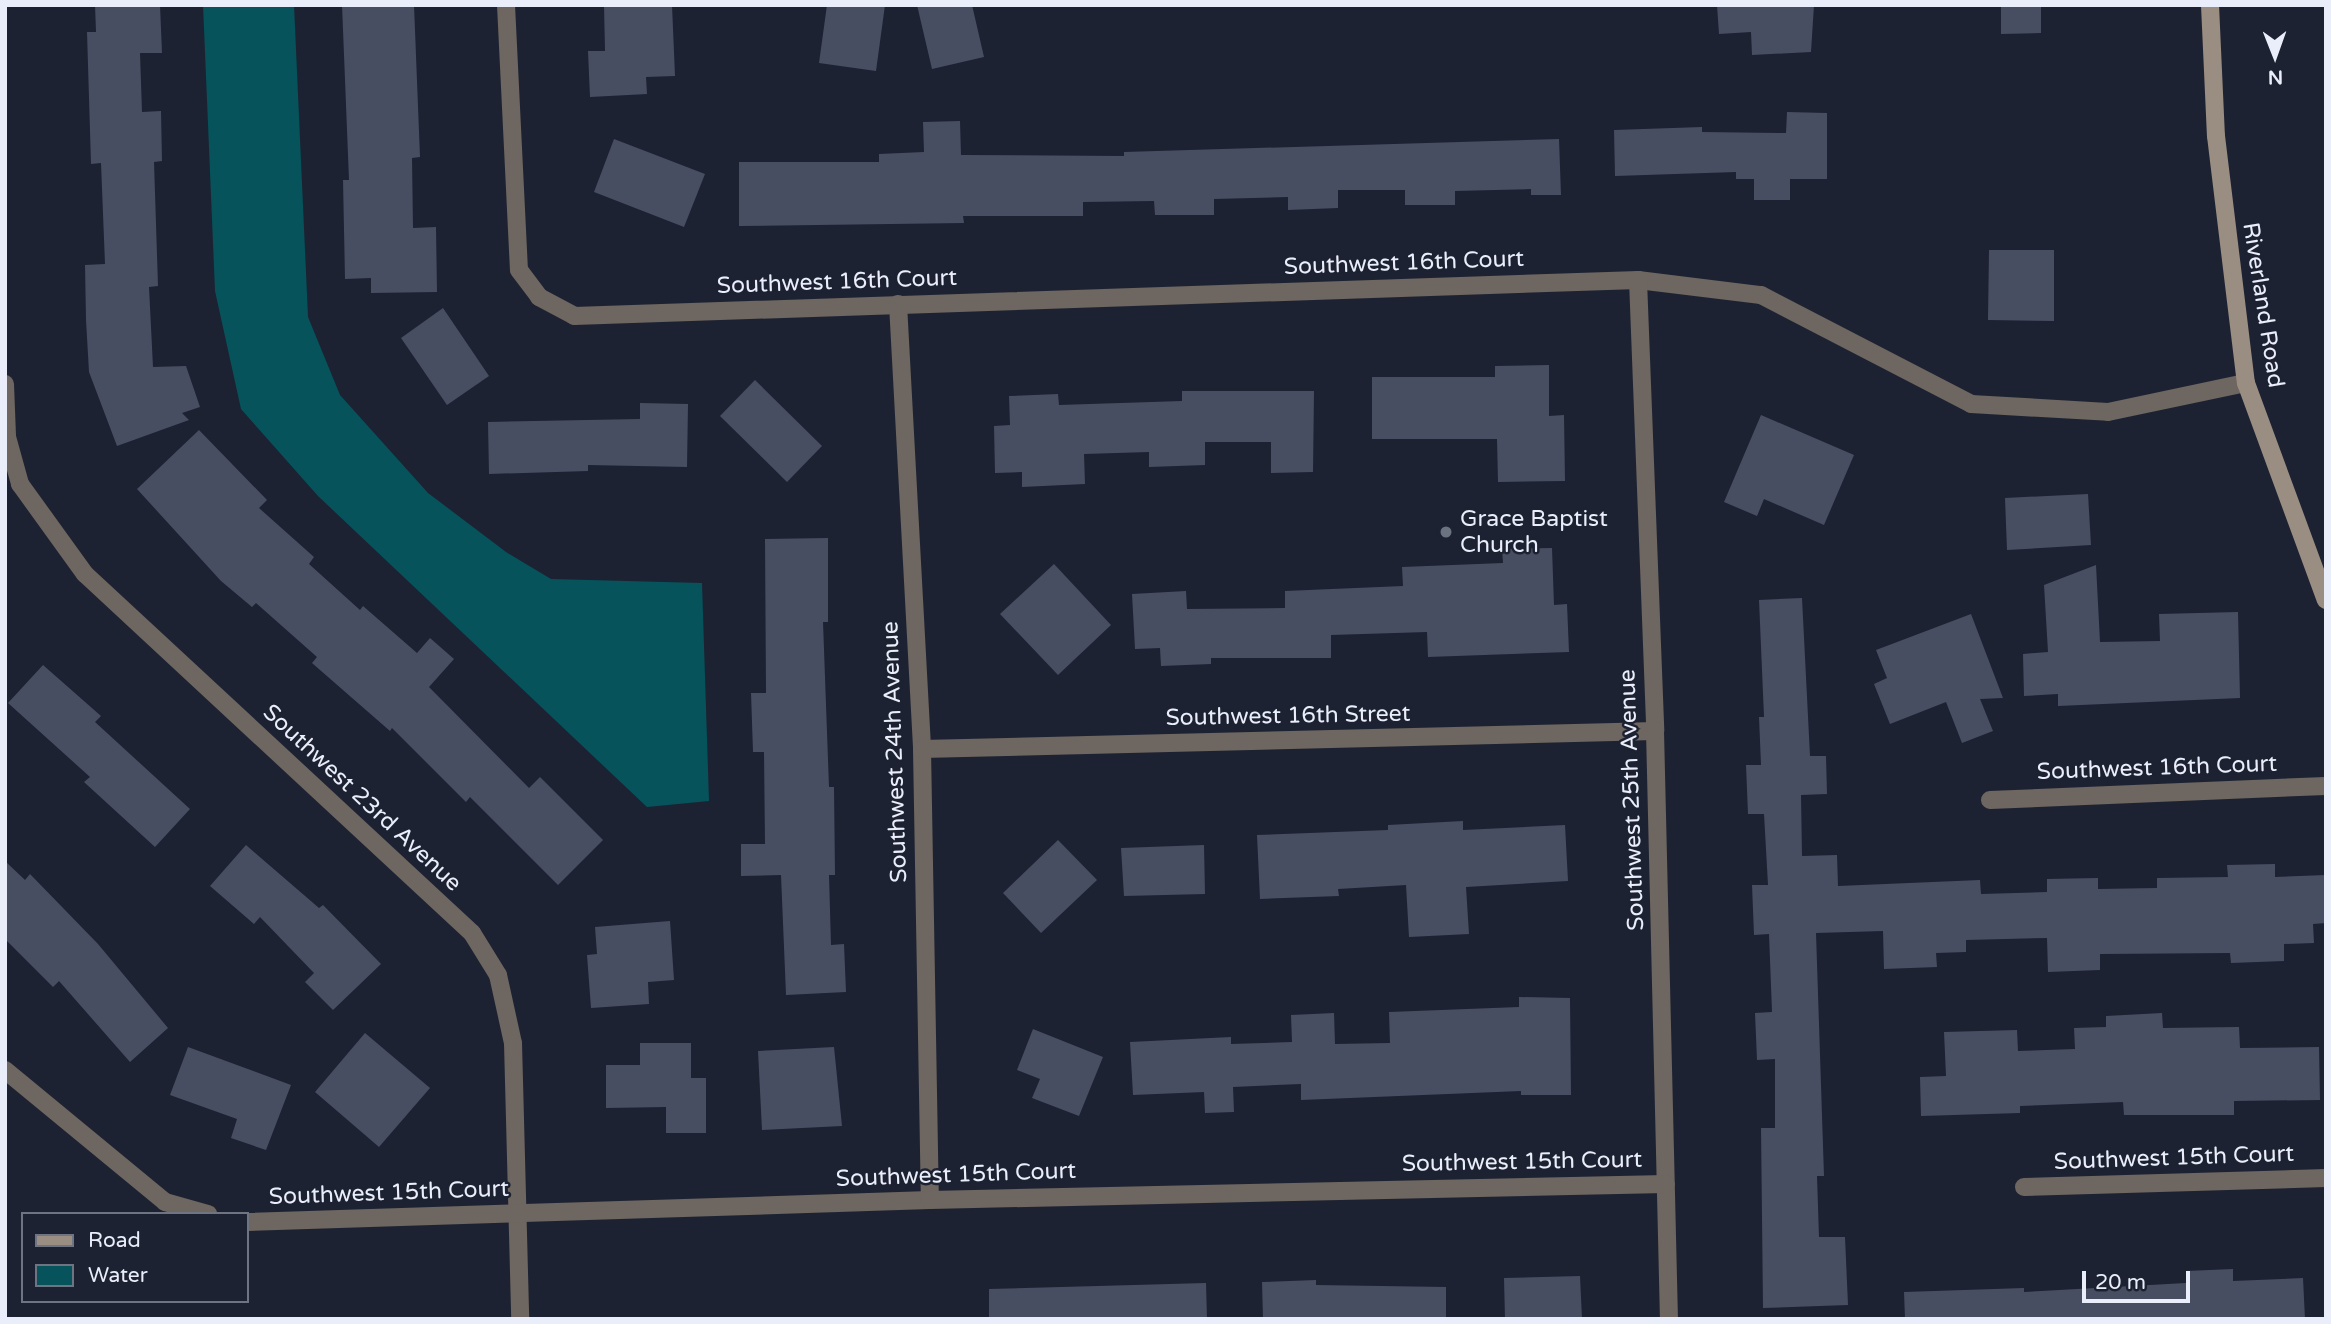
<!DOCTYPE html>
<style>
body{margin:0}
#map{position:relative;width:2331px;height:1324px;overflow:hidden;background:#1d2232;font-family:"Varela Round",sans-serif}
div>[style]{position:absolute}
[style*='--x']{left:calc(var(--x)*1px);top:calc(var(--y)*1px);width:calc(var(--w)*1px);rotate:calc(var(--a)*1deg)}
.water>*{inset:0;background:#06535b}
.building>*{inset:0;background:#484e61}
.street>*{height:18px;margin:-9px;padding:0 9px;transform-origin:9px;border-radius:9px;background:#6e6660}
.secondary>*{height:18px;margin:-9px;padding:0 9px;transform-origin:9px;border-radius:9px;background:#9a8d82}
.dots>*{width:19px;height:19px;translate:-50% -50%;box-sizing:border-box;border:4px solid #1d2232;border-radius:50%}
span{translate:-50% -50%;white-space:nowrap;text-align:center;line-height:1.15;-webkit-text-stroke:5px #1d2232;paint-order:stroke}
.street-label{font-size:23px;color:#eaeefa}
.poi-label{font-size:23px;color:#eaeefa}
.left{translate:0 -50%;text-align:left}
.frame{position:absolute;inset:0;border:7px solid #eaeefa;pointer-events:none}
.legend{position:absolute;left:21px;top:1212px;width:228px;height:91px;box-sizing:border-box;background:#1d2232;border:2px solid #6f7482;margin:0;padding:9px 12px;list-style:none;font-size:21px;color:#eaeefa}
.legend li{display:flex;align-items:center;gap:14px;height:35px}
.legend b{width:35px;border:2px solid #6f7482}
.north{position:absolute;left:2240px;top:21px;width:70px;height:70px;-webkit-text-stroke:5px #1d2232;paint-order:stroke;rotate:179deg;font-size:19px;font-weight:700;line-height:28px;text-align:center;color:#eaeefa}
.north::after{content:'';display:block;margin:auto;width:24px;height:32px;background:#eaeefa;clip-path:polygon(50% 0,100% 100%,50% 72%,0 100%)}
.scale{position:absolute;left:2082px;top:1271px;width:108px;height:32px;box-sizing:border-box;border:4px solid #eaeefa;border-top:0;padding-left:9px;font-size:21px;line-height:24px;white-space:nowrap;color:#eaeefa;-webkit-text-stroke:5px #1d2232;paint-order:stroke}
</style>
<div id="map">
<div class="water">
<i style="clip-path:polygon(203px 5px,294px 5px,308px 317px,340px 395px,428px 493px,506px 552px,551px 579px,702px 583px,709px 801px,647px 807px,318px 496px,241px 409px,215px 291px)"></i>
</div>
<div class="building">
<i style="clip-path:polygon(95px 5px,160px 5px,162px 53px,140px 53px,142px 112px,161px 111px,162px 161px,154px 162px,158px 286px,149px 287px,153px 367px,186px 366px,200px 407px,182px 413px,189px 420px,117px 446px,89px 372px,86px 320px,85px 265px,105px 264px,101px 163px,91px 164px,87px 32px,96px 32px)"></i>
<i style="clip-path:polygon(342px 5px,414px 5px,420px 157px,412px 158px,413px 228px,436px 227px,437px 292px,371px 293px,371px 278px,345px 279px,343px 180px,349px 180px)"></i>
<i style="clip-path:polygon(604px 5px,672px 5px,675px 76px,646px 77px,647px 94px,590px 97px,588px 51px,605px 51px)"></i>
<i style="clip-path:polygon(827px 5px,885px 5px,876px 71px,819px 63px)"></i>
<i style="clip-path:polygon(917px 5px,972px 5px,984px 57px,932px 69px)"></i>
<i style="clip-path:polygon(1717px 5px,1814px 5px,1811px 52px,1752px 55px,1751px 32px,1719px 34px)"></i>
<i style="clip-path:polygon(2001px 5px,2041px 5px,2041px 33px,2001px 34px)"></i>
<i style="clip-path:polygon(1787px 112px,1827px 113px,1827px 179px,1790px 179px,1790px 200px,1754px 200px,1754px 179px,1736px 179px,1736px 172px,1615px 176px,1614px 130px,1702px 127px,1702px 132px,1786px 133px)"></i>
<i style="clip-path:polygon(960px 121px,961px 155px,1124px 156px,1124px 152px,1559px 139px,1561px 195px,1531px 195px,1531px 189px,1455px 191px,1455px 205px,1405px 205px,1405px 190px,1338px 190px,1338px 208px,1288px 210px,1288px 197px,1214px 199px,1214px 215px,1155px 215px,1154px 201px,1083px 202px,1083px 216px,963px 216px,964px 223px,739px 226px,739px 162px,879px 162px,879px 154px,924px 152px,923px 122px)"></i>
<i style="clip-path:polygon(614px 139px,705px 174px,684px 227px,594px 192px)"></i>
<i style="clip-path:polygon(1989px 250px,2054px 250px,2054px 321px,1988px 320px)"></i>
<i style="clip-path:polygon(443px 308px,489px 376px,447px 405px,401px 338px)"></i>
<i style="clip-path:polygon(1549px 365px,1549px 416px,1564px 415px,1565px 481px,1498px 482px,1497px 439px,1372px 439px,1372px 377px,1495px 377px,1495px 366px)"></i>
<i style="clip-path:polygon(755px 380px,822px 446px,787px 482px,720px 416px)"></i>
<i style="clip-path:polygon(1182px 391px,1314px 391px,1313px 472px,1271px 473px,1271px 442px,1205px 442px,1205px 465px,1149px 467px,1149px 452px,1084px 454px,1085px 484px,1022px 487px,1022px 472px,995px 473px,994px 426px,1010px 425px,1009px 396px,1058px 394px,1059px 405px,1182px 401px)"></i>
<i style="clip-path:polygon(640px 403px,688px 404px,687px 467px,588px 465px,588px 471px,489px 474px,488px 422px,640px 419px)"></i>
<i style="clip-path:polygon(1761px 415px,1854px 455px,1824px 525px,1764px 499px,1757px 516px,1724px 502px)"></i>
<i style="clip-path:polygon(199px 430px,267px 500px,259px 508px,314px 557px,309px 564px,360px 610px,363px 606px,417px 653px,430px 638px,454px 659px,429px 687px,529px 788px,540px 777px,603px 840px,558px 885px,470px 797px,466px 802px,392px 728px,390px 731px,312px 663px,317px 657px,256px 603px,252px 607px,221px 581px,137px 489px)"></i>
<i style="clip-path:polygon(2088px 494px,2091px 545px,2007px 550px,2005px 498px)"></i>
<i style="clip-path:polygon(828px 538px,828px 622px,823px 622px,829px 787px,834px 787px,835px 875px,829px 875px,831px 945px,844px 944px,846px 992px,786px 995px,781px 875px,741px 876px,741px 844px,765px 844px,764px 752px,753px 752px,751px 693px,766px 693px,765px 539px)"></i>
<i style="clip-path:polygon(1552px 548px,1554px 605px,1567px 604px,1569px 652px,1428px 657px,1427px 632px,1331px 635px,1331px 658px,1211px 658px,1211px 664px,1161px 666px,1160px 648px,1135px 649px,1132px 594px,1186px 591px,1187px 609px,1285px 608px,1285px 591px,1403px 586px,1402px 567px,1503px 563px,1502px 549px)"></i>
<i style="clip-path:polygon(1054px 564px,1111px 625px,1058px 675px,1000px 614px)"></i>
<i style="clip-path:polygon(2096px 565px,2100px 642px,2160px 641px,2159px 614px,2238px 612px,2240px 698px,2058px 706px,2058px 694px,2024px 696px,2023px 654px,2048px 652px,2044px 585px)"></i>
<i style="clip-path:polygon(1802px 598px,1810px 756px,1826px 756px,1827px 794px,1801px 795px,1802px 856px,1837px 855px,1838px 886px,1980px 880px,1981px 894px,2047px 892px,2047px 879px,2098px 878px,2098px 889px,2157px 888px,2157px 878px,2228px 877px,2227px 865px,2275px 864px,2275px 877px,2326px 875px,2326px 923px,2313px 924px,2314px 943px,2284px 944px,2284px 961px,2231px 963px,2230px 953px,2100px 954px,2100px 970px,2048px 972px,2047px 938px,1966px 940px,1966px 952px,1936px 953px,1937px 967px,1884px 969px,1883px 931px,1816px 933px,1824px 1176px,1817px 1176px,1819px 1237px,1845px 1237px,1848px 1305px,1763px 1308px,1761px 1128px,1775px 1128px,1775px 1059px,1757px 1060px,1755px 1013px,1772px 1012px,1769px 934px,1754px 935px,1752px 885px,1768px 885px,1764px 814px,1748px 814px,1746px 765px,1761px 765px,1759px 717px,1764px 717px,1759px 600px)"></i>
<i style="clip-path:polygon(1971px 614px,2003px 698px,1980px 699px,1993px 731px,1962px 743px,1946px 702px,1890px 724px,1874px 684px,1887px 678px,1876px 650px)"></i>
<i style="clip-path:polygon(43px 665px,101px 716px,95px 722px,190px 809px,155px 847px,84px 782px,90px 777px,8px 703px)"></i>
<i style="clip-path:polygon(1463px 821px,1463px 830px,1565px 825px,1568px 881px,1466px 887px,1469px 934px,1409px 937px,1406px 885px,1338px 889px,1339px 896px,1260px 899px,1257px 835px,1388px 830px,1388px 825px)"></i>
<i style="clip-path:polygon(1058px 840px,1097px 880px,1041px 933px,1003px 893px)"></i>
<i style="clip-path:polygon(246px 845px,319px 908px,323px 905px,381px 964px,333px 1010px,305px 982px,314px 973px,260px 917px,254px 924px,210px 886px)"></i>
<i style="clip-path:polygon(1204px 845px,1205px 894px,1124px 896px,1121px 848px)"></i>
<i style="clip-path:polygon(5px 861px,25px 880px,30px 874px,98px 944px,168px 1028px,130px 1062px,59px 981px,53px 987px,5px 939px)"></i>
<i style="clip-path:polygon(670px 921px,674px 980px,648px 982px,649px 1004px,591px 1008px,587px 955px,597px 954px,595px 927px)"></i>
<i style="clip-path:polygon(1519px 997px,1570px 998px,1571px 1095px,1521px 1095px,1521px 1091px,1301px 1100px,1301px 1084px,1233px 1087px,1234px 1112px,1205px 1113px,1204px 1092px,1133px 1095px,1130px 1042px,1231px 1037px,1231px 1044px,1292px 1042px,1291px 1015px,1334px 1013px,1335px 1044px,1390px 1043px,1389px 1012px,1519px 1007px)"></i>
<i style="clip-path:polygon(2162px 1013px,2163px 1028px,2239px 1027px,2240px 1048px,2319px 1047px,2320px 1100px,2234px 1101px,2234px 1115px,2124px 1115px,2123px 1102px,2020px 1106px,2020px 1113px,1921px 1116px,1920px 1077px,1946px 1076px,1944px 1032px,2017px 1030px,2018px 1051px,2075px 1049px,2074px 1028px,2106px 1027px,2106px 1016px)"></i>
<i style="clip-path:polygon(1033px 1029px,1103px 1057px,1079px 1116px,1032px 1098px,1040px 1079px,1017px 1070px)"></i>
<i style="clip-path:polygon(365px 1033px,430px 1088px,379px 1147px,315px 1092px)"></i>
<i style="clip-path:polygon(640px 1043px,691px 1043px,691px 1078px,706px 1078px,706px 1133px,666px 1133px,666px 1107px,606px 1108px,606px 1065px,640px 1065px)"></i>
<i style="clip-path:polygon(188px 1047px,291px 1085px,266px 1150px,231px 1138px,237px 1119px,170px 1095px)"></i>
<i style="clip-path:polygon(834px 1047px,842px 1126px,762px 1130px,758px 1051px)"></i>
<i style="clip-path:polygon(2233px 1269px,2233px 1281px,2303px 1278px,2305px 1319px,1905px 1319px,1904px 1292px,2024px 1288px,2024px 1292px,2186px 1283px,2186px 1271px)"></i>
<i style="clip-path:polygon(1580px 1276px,1582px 1319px,1505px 1319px,1504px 1278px)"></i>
<i style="clip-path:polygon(1316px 1280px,1316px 1285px,1446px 1287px,1446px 1319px,1263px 1319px,1262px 1282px)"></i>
<i style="clip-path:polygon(1206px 1283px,1207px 1319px,989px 1319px,989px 1289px)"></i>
</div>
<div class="street">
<i style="--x:506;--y:5;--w:265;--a:87.2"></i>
<i style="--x:519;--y:270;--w:34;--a:53"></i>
<i style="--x:539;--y:297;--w:40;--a:28"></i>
<i style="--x:574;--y:316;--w:1065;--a:-1.94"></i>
<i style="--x:1638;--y:280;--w:124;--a:7"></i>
<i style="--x:1761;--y:295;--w:237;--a:27.4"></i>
<i style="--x:1971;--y:404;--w:137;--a:3.3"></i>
<i style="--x:2108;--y:412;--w:141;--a:-11.9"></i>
<i style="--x:1638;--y:280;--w:451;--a:87.8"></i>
<i style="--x:1655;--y:731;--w:588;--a:88.64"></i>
<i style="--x:898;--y:304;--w:446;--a:86.9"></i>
<i style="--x:922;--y:749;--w:451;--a:89"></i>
<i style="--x:5;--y:384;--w:53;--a:87.8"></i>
<i style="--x:7;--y:437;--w:49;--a:74.5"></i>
<i style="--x:20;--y:484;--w:111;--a:54.2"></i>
<i style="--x:85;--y:574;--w:528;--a:42.85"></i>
<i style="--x:472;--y:933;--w:49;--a:58.2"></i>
<i style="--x:498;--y:975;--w:70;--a:77.6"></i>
<i style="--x:513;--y:1043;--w:276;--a:88.5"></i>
<i style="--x:922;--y:749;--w:733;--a:-1.41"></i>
<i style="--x:1990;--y:800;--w:336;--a:-2.4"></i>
<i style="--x:5;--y:1070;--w:207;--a:39.5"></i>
<i style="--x:165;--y:1202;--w:45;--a:15.6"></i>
<i style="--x:2024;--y:1187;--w:302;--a:-1.7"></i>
<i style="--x:247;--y:1222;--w:683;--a:-1.84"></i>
<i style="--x:930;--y:1200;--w:736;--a:-1.25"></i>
</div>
<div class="secondary">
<i style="--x:2210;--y:5;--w:131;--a:87.4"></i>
<i style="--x:2216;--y:136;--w:249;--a:83.1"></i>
<i style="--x:2246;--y:383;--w:231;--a:69.8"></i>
</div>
<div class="dots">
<i style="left:1446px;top:532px;background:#6b7280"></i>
</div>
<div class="street-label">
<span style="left:1404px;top:263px;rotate:-2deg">Southwest 16th Court</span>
<span style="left:837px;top:282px;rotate:-2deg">Southwest 16th Court</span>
<span style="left:2263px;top:305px;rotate:81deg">Riverland Road</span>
<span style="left:1288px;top:716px;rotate:-1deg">Southwest 16th Street</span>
<span style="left:895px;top:752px;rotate:-92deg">Southwest 24th Avenue</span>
<span style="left:2157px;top:768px;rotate:-2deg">Southwest 16th Court</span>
<span style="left:362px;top:798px;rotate:43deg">Southwest 23rd Avenue</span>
<span style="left:1632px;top:800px;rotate:-92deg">Southwest 25th Avenue</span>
<span style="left:2174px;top:1158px;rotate:-2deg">Southwest 15th Court</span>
<span style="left:1522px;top:1162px;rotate:-1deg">Southwest 15th Court</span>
<span style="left:956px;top:1175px;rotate:-2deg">Southwest 15th Court</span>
<span style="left:389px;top:1193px;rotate:-2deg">Southwest 15th Court</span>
</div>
<div class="poi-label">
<span class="left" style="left:1460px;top:532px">Grace Baptist<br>Church</span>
</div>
<div class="frame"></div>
<ul class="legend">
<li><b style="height:9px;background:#9a8d82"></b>Road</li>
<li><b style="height:19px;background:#06535b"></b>Water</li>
</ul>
<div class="north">N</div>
<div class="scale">20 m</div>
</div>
